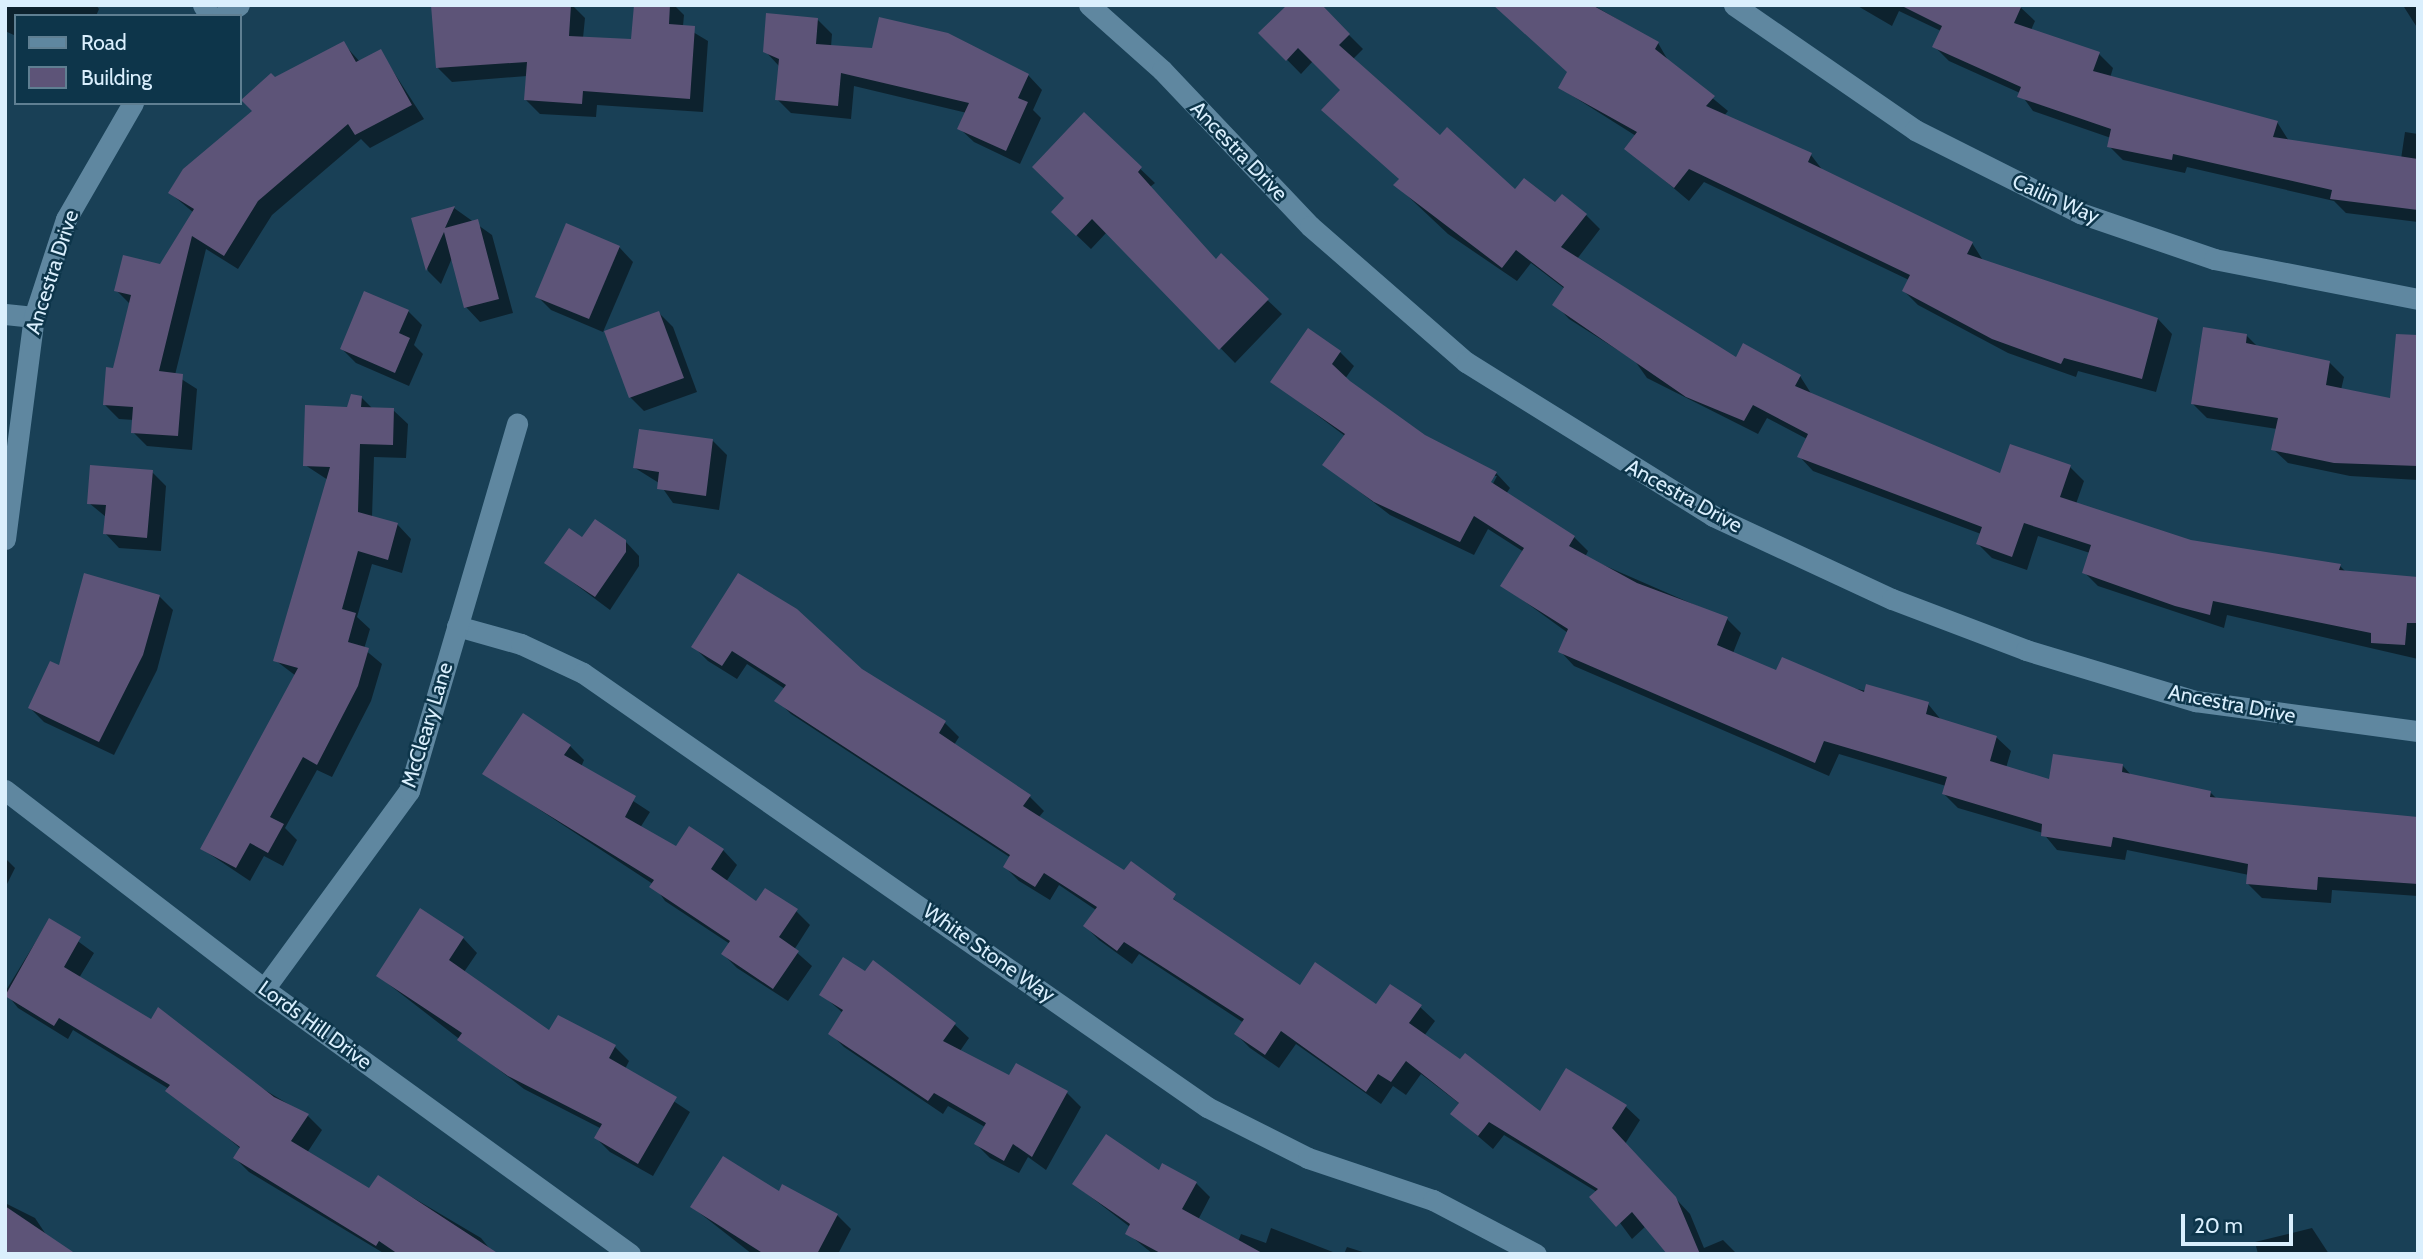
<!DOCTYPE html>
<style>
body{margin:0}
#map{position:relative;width:2423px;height:1259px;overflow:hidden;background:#194056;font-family:Cabin,sans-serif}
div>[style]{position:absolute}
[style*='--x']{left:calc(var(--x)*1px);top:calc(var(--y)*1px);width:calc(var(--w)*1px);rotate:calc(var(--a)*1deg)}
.shadow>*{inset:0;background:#0007}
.building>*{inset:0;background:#5d5478}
.minor>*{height:21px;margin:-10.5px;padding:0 10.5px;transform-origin:10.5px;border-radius:10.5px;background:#5f87a0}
span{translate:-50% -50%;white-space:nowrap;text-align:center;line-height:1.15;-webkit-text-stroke:5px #0d354a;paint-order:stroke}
.street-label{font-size:21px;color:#daeffd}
.frame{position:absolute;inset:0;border:7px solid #daeffd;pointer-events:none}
.legend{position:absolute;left:14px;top:14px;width:228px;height:91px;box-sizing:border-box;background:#0d354a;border:2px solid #5f7f92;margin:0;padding:9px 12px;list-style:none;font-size:21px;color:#daeffd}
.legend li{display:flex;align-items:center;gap:14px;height:35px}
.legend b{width:35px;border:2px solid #5f7f92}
.scale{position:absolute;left:2181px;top:1214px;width:112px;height:32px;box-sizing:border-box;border:4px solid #daeffd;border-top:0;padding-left:9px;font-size:21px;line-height:24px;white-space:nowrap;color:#daeffd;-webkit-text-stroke:5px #0d354a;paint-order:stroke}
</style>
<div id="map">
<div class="shadow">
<i style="clip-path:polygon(5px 5px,96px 5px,99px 9px,96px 16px,16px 16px,16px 36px,5px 31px)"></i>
<i style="clip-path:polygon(433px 5px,572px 5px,585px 18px,583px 38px,633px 41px,635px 5px,674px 5px,684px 15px,683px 26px,708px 41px,703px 112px,597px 105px,596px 117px,540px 114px,526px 100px,527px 76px,452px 82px,438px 68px)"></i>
<i style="clip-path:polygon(1319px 5px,1363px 49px,1352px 60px,1440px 137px,1515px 192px,1586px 215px,1600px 229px,1577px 259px,1736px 360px,1800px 376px,1812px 395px,2001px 475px,2070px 467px,2084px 481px,2076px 504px,2190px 541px,2340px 566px,2347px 573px,2418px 578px,2418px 659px,2227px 615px,2224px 628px,2098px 586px,2084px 572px,2090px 553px,2038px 536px,2027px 570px,1992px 558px,1978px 544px,1981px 534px,1813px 471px,1799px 456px,1807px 439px,1767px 418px,1758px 434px,1647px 378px,1635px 361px,1569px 319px,1555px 304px,1565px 289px,1531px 263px,1517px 281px,1448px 234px,1396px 185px,1400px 180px,1342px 90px,1313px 61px,1301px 74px,1261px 33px)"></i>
<i style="clip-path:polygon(1494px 5px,1593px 5px,1658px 43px,1669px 62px,1728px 111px,1724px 116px,1811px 155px,1824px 172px,1972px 243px,1984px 262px,2158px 319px,2172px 334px,2156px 392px,2078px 371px,2076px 377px,2008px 353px,1918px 305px,1904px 291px,1909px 280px,1704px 182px,1689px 201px,1626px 148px,1636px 136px,1560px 88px,1569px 72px)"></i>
<i style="clip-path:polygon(1856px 5px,2018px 5px,2035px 21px,2031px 30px,2099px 54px,2113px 68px,2110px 78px,2277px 122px,2289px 141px,2401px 159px,2405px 132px,2418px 134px,2418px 222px,2346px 213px,2334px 201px,2187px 167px,2185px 173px,2123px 160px,2109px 146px,2111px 138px,2033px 111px,2020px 93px,1949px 61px,1935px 47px,1941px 31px,1899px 11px,1892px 26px)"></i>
<i style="clip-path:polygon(2396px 5px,2418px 5px,2418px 29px,2404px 7px)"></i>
<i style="clip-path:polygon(818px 20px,832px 34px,831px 47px,1028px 75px,1042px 90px,1033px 110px,1041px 118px,1020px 164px,974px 142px,959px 128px,967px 113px,854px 86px,851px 119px,791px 113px,777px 99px,779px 66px,765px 51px)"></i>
<i style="clip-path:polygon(343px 43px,360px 62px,380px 51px,424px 119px,370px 148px,361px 139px,272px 215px,238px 269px,206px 249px,175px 375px,197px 389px,192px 450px,147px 446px,133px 432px,134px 420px,119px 419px,105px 405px,131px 305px,116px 290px,161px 266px,194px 213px,170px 193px,254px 112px,275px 79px)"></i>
<i style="clip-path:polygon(1084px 115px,1155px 183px,1150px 187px,1216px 261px,1221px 256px,1282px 314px,1235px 363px,1107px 232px,1091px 249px,1067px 226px)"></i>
<i style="clip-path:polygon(454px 208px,492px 235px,513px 313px,480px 322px,466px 307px,452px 258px,441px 284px,428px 271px,414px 219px)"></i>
<i style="clip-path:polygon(619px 247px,633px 262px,603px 332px,551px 310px,537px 296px)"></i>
<i style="clip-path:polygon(408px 311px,422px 325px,414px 345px,423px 354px,409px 386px,356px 363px,342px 349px)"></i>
<i style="clip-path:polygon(659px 313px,673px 327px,697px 392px,644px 411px,630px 397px)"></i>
<i style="clip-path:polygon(2246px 335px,2258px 347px,2330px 363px,2344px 377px,2341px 390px,2392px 401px,2418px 383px,2418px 480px,2350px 476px,2288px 463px,2273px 449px,2277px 429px,2207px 418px,2193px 404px)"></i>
<i style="clip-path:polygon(evenodd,1340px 352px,1354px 366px,1345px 379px,1424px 436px,1496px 473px,1510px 488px,1506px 494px,1574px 537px,1588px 551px,1585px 557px,1727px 619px,1741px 633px,1733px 653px,1777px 672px,1928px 704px,1942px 721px,1996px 737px,2011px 751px,2006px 768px,2050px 781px,2123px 766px,2132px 776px,2210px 792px,2217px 799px,2418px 819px,2418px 896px,2332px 890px,2331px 903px,2262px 898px,2248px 884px,2249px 875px,2127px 850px,2125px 860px,2057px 850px,2043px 833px,1958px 808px,1944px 794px,1946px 786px,1839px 754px,1829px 776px,1574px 666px,1560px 651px,1568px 633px,1502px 585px,1524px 552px,1488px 529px,1474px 555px,1390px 515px,1325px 465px,1345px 436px,1273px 382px,1340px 352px,1493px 476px,1497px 476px,1489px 491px,1486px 489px,1493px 476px)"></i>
<i style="clip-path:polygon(361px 397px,373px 409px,393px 410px,408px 424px,406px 458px,374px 457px,372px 517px,397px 524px,411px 539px,402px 573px,372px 564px,357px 617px,370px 629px,364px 649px,382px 664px,371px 701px,332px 777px,317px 770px,285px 828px,297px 840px,283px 866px,264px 856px,250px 881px,202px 849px,296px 676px,275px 660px,328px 480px,305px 465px)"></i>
<i style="clip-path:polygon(713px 441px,727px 455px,719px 510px,673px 503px,659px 483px,635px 468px)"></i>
<i style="clip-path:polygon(152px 472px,166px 486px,161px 551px,119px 548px,105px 533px,106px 517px,89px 503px)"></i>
<i style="clip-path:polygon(583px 539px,625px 541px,639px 556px,639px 566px,610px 610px,547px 563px)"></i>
<i style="clip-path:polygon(739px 575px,861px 670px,945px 723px,959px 737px,954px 745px,1030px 797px,1044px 811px,1039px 817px,1124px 872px,1131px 863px,1188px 911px,1300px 987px,1377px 1006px,1420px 1007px,1435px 1021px,1424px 1036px,1540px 1113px,1625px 1106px,1640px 1120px,1625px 1144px,1690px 1214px,1704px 1248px,1723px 1240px,1737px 1254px,1668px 1254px,1647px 1225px,1632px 1239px,1597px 1192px,1504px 1135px,1493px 1149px,1452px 1114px,1460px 1104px,1421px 1074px,1406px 1095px,1393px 1086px,1381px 1104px,1296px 1044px,1279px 1068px,1250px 1048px,1236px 1034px,1244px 1023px,1139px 954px,1132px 964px,1099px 940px,1085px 926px,1096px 910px,1059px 885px,1050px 900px,1019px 881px,1005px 867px,1011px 858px,791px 714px,777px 700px,785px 689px,747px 664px,737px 679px,708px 661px,694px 647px)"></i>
<i style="clip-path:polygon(159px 596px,173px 610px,157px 670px,114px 755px,44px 722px,30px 708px,60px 667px)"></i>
<i style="clip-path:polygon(570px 746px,584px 760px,581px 767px,650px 812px,640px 828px,677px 848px,723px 850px,737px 865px,726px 882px,757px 904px,796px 911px,810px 925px,794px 950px,812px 966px,788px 1001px,737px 968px,723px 954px,730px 944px,665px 901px,653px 884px,485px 774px)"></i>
<i style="clip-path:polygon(5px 858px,15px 868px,5px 888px)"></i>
<i style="clip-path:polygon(49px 920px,94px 953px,79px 978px,308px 1116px,322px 1130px,307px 1153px,370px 1190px,378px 1177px,481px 1238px,494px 1254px,385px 1254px,249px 1172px,235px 1158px,241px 1149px,169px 1089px,73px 1030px,68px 1039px,18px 1008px,5px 992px)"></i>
<i style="clip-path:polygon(463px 938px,477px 953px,464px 972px,550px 1033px,615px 1047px,629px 1061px,625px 1069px,690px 1112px,653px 1176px,610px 1152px,596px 1138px,602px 1129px,524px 1089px,378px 976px)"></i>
<i style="clip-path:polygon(821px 994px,954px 1024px,969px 1038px,960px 1051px,1010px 1078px,1067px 1093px,1081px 1107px,1046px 1170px,1028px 1157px,1019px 1173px,990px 1158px,976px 1144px,985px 1127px,948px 1106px,943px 1114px,844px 1047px,830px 1033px,843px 1013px)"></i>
<i style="clip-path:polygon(1159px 1172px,1196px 1183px,1210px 1197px,1198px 1220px,1238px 1242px,1241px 1234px,1266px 1243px,1271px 1228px,1338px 1254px,1153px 1254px,1127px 1233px,1130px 1227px,1074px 1184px)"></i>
<i style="clip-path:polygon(779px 1193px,837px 1215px,851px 1229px,838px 1254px,752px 1254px,692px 1207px)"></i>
<i style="clip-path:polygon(5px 1203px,35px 1218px,47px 1236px,5px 1254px)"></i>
<i style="clip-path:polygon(2312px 1228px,2329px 1254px,2258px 1254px,2255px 1242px)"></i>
<i style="clip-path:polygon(1347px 1247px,1369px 1254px,1344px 1254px)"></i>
</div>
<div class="building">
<i style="clip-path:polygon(431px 5px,571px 5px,569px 36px,631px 39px,634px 5px,670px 5px,669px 24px,695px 26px,690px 99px,583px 91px,582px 104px,524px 100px,527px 62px,436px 68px)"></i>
<i style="clip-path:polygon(1287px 5px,1322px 5px,1350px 34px,1339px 45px,1440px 135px,1447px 127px,1515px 189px,1524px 178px,1555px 202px,1562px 194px,1587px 214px,1561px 247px,1736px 357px,1743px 343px,1801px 375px,1795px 386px,2000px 473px,2010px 444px,2071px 465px,2060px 497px,2191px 540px,2341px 564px,2339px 570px,2418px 577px,2418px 623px,2407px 623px,2405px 645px,2371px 643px,2371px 633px,2213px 601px,2210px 615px,2175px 606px,2082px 573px,2091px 545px,2024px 523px,2012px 557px,1976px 544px,1982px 527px,1797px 457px,1808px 434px,1753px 405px,1744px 421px,1686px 397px,1552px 305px,1564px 287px,1516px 250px,1502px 268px,1393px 185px,1399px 179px,1321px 110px,1340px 90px,1298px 48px,1286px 61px,1258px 33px)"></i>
<i style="clip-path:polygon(1493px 5px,1592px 5px,1659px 42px,1655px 49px,1715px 96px,1706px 106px,1812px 153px,1808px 162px,1973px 242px,1967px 254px,2158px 318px,2142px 379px,2064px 358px,2061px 364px,1992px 339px,1902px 291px,1910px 275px,1689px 169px,1674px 188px,1624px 149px,1637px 132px,1558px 88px,1567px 72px)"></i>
<i style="clip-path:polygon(1900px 5px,2022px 5px,2014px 23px,2100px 52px,2093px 71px,2278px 121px,2273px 137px,2418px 159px,2418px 210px,2330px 199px,2332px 190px,2173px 154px,2172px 160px,2107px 147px,2111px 129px,2017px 97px,2021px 87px,1932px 47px,1942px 26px)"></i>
<i style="clip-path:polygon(766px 13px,818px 18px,816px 44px,872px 48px,879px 17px,948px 33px,1029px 74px,1018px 98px,1028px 102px,1006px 151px,957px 129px,969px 103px,841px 73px,838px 106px,775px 100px,779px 59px,763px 52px)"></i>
<i style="clip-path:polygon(344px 41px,356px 62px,381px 49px,412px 105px,355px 135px,348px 124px,258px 201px,224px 256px,192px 236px,159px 371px,183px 374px,178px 436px,131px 433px,133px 407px,103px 405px,106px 367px,113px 368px,131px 295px,114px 291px,123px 255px,160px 264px,194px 209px,168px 193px,183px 169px,252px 111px,241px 100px,271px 73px,275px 77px)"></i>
<i style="clip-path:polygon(1084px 112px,1142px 167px,1138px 172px,1216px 259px,1221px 253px,1269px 299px,1219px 350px,1092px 219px,1076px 236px,1051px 212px,1064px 198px,1032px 167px)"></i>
<i style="clip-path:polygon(455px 206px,445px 228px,478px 219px,499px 299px,464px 308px,444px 232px,426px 271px,411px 218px)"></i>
<i style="clip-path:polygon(566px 223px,620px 246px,589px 319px,535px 297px)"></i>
<i style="clip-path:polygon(364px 291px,409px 310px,399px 333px,410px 338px,395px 373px,340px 349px)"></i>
<i style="clip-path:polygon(659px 311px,684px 378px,629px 398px,604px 331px)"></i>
<i style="clip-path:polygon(2203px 327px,2247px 334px,2246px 343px,2330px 361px,2326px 385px,2390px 398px,2396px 334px,2418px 335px,2418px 466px,2334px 463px,2271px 450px,2278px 418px,2191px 404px)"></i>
<i style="clip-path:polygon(1308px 328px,1341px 351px,1332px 364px,1350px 381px,1425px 435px,1497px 472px,1491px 482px,1575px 536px,1569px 546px,1637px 583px,1728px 617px,1717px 645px,1776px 670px,1782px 657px,1864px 692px,1866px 684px,1929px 702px,1926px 714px,1997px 736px,1990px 761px,2049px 779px,2053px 754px,2123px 764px,2122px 772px,2211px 791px,2210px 797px,2418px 817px,2418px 884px,2318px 877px,2317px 890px,2246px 884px,2248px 864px,2113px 837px,2111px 847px,2041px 836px,2042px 824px,1942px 794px,1947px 777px,1824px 741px,1815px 763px,1558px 652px,1568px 629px,1500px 586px,1524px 548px,1474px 516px,1460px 542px,1374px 502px,1322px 465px,1345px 434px,1270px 382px)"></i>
<i style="clip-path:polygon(351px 394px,362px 396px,361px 407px,394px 408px,393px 445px,360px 444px,358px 512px,398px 523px,388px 560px,358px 551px,342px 609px,356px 613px,348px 642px,369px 648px,358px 686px,317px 765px,303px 757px,270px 817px,284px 824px,268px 853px,250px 843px,236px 868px,200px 849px,298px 668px,273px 661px,330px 467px,303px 466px,305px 405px,347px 407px)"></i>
<i style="clip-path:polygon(639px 429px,713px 439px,706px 496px,657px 489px,659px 472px,633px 468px)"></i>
<i style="clip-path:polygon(90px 465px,153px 470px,147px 538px,103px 534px,106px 505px,87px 504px)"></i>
<i style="clip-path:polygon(595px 519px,626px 540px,626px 552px,595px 597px,544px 563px,569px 528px,582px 537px)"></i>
<i style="clip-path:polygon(84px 573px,160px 595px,143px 655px,99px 742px,28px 708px,50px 661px,59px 665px)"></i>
<i style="clip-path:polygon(738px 573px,797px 609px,862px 669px,946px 721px,939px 733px,1031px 795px,1023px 806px,1124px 870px,1131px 861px,1176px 894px,1173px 899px,1300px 985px,1315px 962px,1376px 1004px,1390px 984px,1422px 1005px,1409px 1023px,1460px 1059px,1465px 1053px,1540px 1111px,1566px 1068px,1627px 1105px,1612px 1128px,1676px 1197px,1700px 1254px,1667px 1254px,1632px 1212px,1616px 1227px,1589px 1197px,1598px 1189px,1489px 1122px,1478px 1136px,1450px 1114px,1459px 1103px,1406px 1061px,1391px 1082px,1378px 1074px,1366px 1092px,1281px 1031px,1265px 1055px,1234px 1034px,1244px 1019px,1124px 942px,1117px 951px,1083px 926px,1097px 907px,1044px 873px,1035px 887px,1003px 867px,1010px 855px,774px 701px,786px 685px,732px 651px,722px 666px,691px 647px)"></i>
<i style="clip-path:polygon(523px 713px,571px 745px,564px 755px,636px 796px,625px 817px,676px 846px,689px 826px,724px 849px,711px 869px,756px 901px,765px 888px,798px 909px,779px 937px,799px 951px,773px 989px,721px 954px,730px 941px,649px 887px,654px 880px,482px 774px)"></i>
<i style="clip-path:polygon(420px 908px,464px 937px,449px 960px,549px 1030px,558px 1015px,616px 1045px,609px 1058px,677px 1097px,638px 1164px,594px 1138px,602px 1124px,508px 1076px,457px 1040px,462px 1033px,376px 976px)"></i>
<i style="clip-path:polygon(49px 918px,81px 937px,64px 967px,151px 1019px,158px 1007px,274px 1097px,309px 1114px,291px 1141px,369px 1188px,378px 1175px,499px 1254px,398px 1254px,379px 1241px,376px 1246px,233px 1158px,240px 1147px,165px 1091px,170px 1085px,59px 1018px,54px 1026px,5px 996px)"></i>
<i style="clip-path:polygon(843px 957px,865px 971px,873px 960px,956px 1023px,943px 1041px,1009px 1075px,1016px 1063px,1068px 1091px,1032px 1157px,1013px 1144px,1004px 1161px,974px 1144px,986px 1123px,934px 1093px,928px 1101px,828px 1034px,843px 1010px,819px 995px)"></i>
<i style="clip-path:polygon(1106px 1134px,1159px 1170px,1162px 1163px,1197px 1182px,1182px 1209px,1264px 1254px,1162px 1254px,1125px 1234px,1130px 1224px,1072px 1184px)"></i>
<i style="clip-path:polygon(723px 1156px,779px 1191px,782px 1184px,838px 1214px,817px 1254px,764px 1254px,690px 1207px)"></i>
<i style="clip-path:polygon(5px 1206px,76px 1254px,5px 1254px)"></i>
</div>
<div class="minor">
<i style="--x:203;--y:5;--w:13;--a:58"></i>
<i style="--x:1089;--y:5;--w:98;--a:41.7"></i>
<i style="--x:1162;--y:70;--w:215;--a:46.5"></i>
<i style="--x:1310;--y:226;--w:207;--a:41.1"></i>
<i style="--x:1466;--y:362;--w:291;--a:31.9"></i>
<i style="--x:1713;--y:516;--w:197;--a:24.9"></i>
<i style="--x:1892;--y:599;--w:143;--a:20.8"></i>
<i style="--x:2026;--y:650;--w:177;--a:16.8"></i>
<i style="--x:2195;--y:701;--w:225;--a:7.7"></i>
<i style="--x:1734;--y:5;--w:220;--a:34.6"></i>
<i style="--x:1915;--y:130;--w:185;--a:26.7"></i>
<i style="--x:2080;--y:213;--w:142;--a:18.9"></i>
<i style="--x:2214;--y:259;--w:208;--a:11.1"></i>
<i style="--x:222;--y:16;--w:20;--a:-33"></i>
<i style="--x:5;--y:314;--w:29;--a:6"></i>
<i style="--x:5;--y:539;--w:224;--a:-82.6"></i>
<i style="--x:34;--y:317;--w:103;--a:-71.9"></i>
<i style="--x:66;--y:219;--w:134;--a:-60"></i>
<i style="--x:457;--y:626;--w:66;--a:15.7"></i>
<i style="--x:521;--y:644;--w:68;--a:25.1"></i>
<i style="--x:583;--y:673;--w:760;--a:34.82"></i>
<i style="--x:1207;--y:1107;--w:113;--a:26.8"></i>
<i style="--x:1308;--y:1158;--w:132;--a:18.6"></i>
<i style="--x:1433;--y:1200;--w:116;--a:27.7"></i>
<i style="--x:5;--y:790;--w:327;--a:37.5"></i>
<i style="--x:264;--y:989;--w:452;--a:35.9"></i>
<i style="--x:264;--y:989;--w:245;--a:-53.8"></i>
<i style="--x:409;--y:791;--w:383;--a:-73.6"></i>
</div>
<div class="street-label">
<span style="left:1239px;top:151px;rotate:46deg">Ancestra Drive</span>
<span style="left:2056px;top:199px;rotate:24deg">Cailin Way</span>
<span style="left:52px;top:272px;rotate:-72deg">Ancestra Drive</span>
<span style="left:1684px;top:496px;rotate:29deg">Ancestra Drive</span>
<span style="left:2232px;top:704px;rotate:11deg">Ancestra Drive</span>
<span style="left:427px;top:725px;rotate:-73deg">McCleary Lane</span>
<span style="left:989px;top:953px;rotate:35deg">White Stone Way</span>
<span style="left:315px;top:1025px;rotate:36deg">Lords Hill Drive</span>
</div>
<div class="frame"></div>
<ul class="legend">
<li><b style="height:9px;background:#5f87a0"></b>Road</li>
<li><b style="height:19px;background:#5d5478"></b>Building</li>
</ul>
<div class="scale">20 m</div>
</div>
